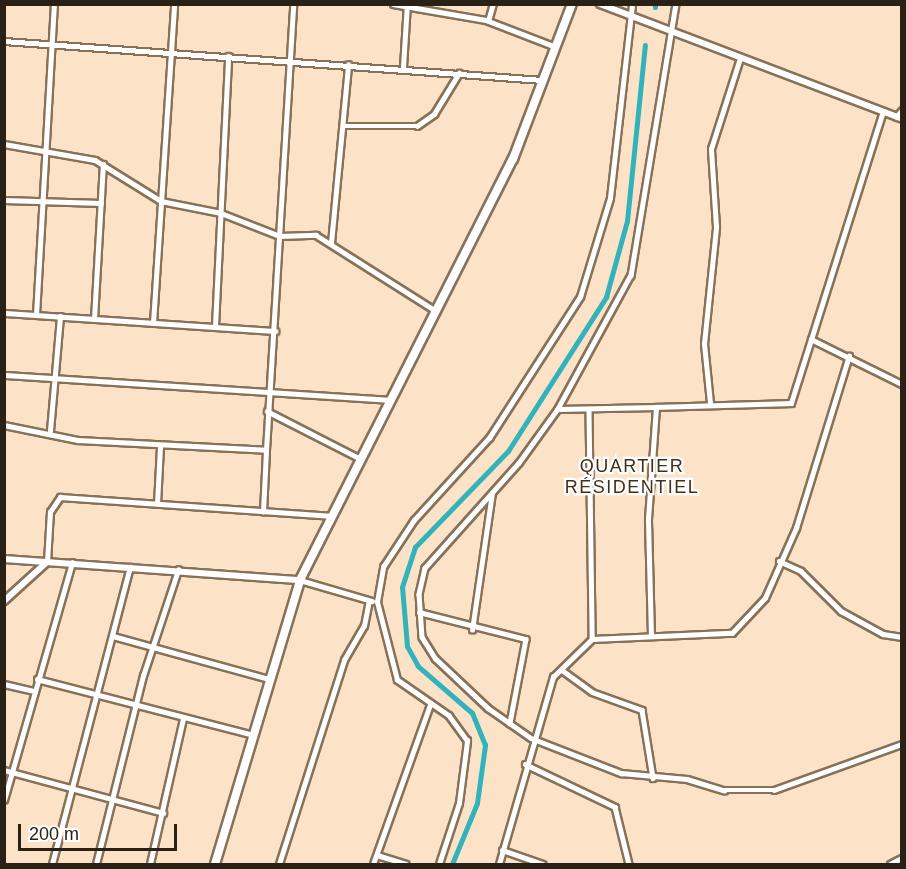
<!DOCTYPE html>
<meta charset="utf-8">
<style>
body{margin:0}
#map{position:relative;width:906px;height:869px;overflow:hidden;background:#fce3c8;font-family:Helvetica,sans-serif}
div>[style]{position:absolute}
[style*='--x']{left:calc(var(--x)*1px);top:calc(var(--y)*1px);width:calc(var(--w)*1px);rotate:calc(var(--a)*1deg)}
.canal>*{height:5px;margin:-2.5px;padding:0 2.5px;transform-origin:2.5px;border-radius:2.5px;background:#32b3bb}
.roads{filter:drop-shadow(2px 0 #877159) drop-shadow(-2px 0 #877159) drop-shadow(0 2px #877159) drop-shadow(0 -2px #877159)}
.street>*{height:4.5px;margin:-2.25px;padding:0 2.25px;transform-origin:2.25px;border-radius:2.25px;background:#fff}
.secondary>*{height:6px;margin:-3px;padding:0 3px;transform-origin:3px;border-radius:3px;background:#fff}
.highway>*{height:8px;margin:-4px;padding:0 4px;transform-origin:4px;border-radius:4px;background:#fff}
span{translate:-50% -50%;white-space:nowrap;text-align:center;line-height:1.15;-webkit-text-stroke:4.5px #fff;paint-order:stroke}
.neighbourhood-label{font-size:18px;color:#422f19;letter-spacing:1.5px}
.frame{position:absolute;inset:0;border:6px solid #292016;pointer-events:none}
.scale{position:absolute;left:18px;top:824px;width:159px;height:27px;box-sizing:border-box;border:3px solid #292016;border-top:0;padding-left:8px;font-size:18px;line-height:21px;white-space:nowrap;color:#292016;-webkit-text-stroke:4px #fff;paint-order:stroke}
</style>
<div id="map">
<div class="canal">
<i style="--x:655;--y:7;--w:3;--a:-90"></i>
<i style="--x:452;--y:864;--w:66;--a:-67.7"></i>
<i style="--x:477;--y:803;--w:59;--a:-82.1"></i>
<i style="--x:485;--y:745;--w:35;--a:-112"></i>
<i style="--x:472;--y:713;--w:72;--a:-139"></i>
<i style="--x:418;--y:666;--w:23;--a:-119"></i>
<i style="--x:407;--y:646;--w:59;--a:-94.8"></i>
<i style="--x:402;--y:587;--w:42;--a:-72"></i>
<i style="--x:415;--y:547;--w:134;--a:-45.9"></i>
<i style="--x:508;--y:451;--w:183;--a:-57.5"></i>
<i style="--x:606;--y:297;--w:79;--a:-74.6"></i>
<i style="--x:627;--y:221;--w:177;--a:-84.2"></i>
</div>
<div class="roads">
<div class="street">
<i style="--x:393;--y:4;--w:94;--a:9.8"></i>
<i style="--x:486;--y:20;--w:75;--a:21.1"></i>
<i style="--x:676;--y:4;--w:275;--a:99.4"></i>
<i style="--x:631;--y:275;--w:153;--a:118.6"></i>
<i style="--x:558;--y:409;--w:67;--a:125.8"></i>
<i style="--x:519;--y:463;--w:141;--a:131.8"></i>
<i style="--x:425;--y:568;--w:27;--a:103"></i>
<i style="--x:419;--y:594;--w:43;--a:86"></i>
<i style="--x:422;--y:637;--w:25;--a:58"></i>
<i style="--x:435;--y:658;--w:73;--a:43.3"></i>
<i style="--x:488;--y:708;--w:52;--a:34.9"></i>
<i style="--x:531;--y:738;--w:97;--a:21.3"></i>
<i style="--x:621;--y:773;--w:66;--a:5.2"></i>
<i style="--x:687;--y:779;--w:39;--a:17"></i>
<i style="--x:724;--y:790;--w:50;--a:0"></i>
<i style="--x:774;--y:790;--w:136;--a:-19.8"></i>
<i style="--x:488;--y:21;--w:18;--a:-74"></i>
<i style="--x:4;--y:41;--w:540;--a:4.14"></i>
<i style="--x:403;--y:67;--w:63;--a:-86.4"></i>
<i style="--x:896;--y:117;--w:9;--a:-49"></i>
<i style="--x:343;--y:126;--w:74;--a:0"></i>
<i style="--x:417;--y:126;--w:21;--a:-35"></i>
<i style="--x:434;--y:114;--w:48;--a:-58.6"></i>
<i style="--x:4;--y:144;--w:92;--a:10"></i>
<i style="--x:95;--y:160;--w:78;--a:31.8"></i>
<i style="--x:161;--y:201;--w:61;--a:11.3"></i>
<i style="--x:221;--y:213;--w:63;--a:21.3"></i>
<i style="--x:280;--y:236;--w:36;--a:-2"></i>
<i style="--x:316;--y:235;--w:142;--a:32.3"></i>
<i style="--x:4;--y:200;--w:97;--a:1.8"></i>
<i style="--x:331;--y:243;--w:179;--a:-84.5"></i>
<i style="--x:4;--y:313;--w:272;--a:3.8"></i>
<i style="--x:36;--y:315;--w:312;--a:-86.7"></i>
<i style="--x:94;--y:319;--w:155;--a:-86.7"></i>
<i style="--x:153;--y:323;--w:320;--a:-86.2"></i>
<i style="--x:215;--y:326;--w:270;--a:-87.2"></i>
<i style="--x:811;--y:339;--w:102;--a:26.3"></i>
<i style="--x:4;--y:375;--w:386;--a:3.7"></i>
<i style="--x:710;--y:403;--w:59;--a:-95.8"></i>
<i style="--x:704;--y:344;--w:118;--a:-84.1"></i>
<i style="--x:716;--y:227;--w:78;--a:-93.7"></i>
<i style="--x:711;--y:149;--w:96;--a:-72.3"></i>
<i style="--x:558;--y:409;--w:98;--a:-1.2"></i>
<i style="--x:267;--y:411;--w:103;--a:27.1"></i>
<i style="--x:589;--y:411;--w:228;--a:89.2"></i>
<i style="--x:4;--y:425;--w:76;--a:11.5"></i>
<i style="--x:78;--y:440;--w:188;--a:3"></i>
<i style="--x:266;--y:450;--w:447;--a:-86.5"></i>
<i style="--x:50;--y:431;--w:115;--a:-85"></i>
<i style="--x:157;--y:504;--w:58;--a:-87"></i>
<i style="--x:263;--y:512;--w:62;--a:-87.2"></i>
<i style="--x:779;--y:561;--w:24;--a:24"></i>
<i style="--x:801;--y:571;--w:57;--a:45"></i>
<i style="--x:841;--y:611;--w:48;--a:28.7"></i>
<i style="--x:883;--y:634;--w:19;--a:9"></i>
<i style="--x:47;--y:562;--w:50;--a:-86.6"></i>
<i style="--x:50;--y:512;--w:18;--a:-56"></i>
<i style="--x:60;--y:497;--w:270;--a:4"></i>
<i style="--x:300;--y:580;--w:75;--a:16.3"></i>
<i style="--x:419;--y:612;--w:110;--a:14.2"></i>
<i style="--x:526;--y:639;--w:86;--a:100.8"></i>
<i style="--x:472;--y:630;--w:138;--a:-81.7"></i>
<i style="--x:113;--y:636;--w:159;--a:15.4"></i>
<i style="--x:651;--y:636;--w:117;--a:-91.5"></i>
<i style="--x:648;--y:519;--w:112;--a:-85.9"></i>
<i style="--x:656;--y:407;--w:135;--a:-1.7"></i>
<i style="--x:791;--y:403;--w:305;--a:-72.5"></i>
<i style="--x:562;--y:670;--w:37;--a:36"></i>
<i style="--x:592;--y:692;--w:53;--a:19.8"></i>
<i style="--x:642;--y:710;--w:69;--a:80.8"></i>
<i style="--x:37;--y:679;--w:220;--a:14.5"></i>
<i style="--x:4;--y:684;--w:31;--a:13"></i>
<i style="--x:525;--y:764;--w:100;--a:25.5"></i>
<i style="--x:615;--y:807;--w:59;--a:76.2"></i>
<i style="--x:4;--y:770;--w:165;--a:15.1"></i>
<i style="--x:4;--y:800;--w:247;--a:-74"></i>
<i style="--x:502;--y:850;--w:43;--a:18.9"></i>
<i style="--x:377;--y:855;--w:30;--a:17"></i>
<i style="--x:52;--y:864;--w:307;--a:-75.3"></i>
<i style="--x:96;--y:864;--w:194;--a:-76"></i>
<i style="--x:143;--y:676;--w:112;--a:-71.7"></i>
<i style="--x:150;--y:864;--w:149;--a:-77.2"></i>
<i style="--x:279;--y:864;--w:214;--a:-72.3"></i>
<i style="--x:344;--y:660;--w:39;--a:-60"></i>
<i style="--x:364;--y:626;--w:25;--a:-79"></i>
<i style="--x:373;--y:864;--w:169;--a:-70.3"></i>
<i style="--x:439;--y:864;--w:64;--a:-71.8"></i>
<i style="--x:459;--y:803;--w:63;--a:-82.6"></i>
<i style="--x:467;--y:741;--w:31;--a:-126"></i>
<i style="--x:449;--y:716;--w:63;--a:-145.3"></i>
<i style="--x:397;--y:680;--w:81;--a:-104.4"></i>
<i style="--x:377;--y:602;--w:36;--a:-80"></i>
<i style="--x:383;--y:567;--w:56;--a:-56.6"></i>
<i style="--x:414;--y:520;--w:111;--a:-47.6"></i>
<i style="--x:489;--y:438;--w:168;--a:-57.2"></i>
<i style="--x:580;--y:297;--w:103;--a:-73.1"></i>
<i style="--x:610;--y:198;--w:195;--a:-83.5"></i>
<i style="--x:499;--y:864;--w:195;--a:-73.9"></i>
<i style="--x:553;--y:677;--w:54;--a:-44.3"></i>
<i style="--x:592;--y:639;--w:140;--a:-2.5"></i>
<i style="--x:732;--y:633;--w:48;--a:-46.7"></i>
<i style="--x:765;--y:598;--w:77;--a:-66.1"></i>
<i style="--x:796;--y:528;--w:180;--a:-72.9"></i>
<i style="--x:890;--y:864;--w:13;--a:-27"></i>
</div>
<div class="secondary">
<i style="--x:600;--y:4;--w:323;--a:20.8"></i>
<i style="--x:4;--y:559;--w:297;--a:4.1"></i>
<i style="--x:4;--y:601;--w:58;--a:-42.2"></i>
</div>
<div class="highway">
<i style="--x:215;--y:864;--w:296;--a:-73.3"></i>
<i style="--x:300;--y:580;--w:472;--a:-63.2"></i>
<i style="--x:513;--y:159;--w:166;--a:-69.2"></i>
</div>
</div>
<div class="neighbourhood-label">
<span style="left:632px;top:477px">QUARTIER<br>RÉSIDENTIEL</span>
</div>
<div class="frame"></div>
<div class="scale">200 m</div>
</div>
